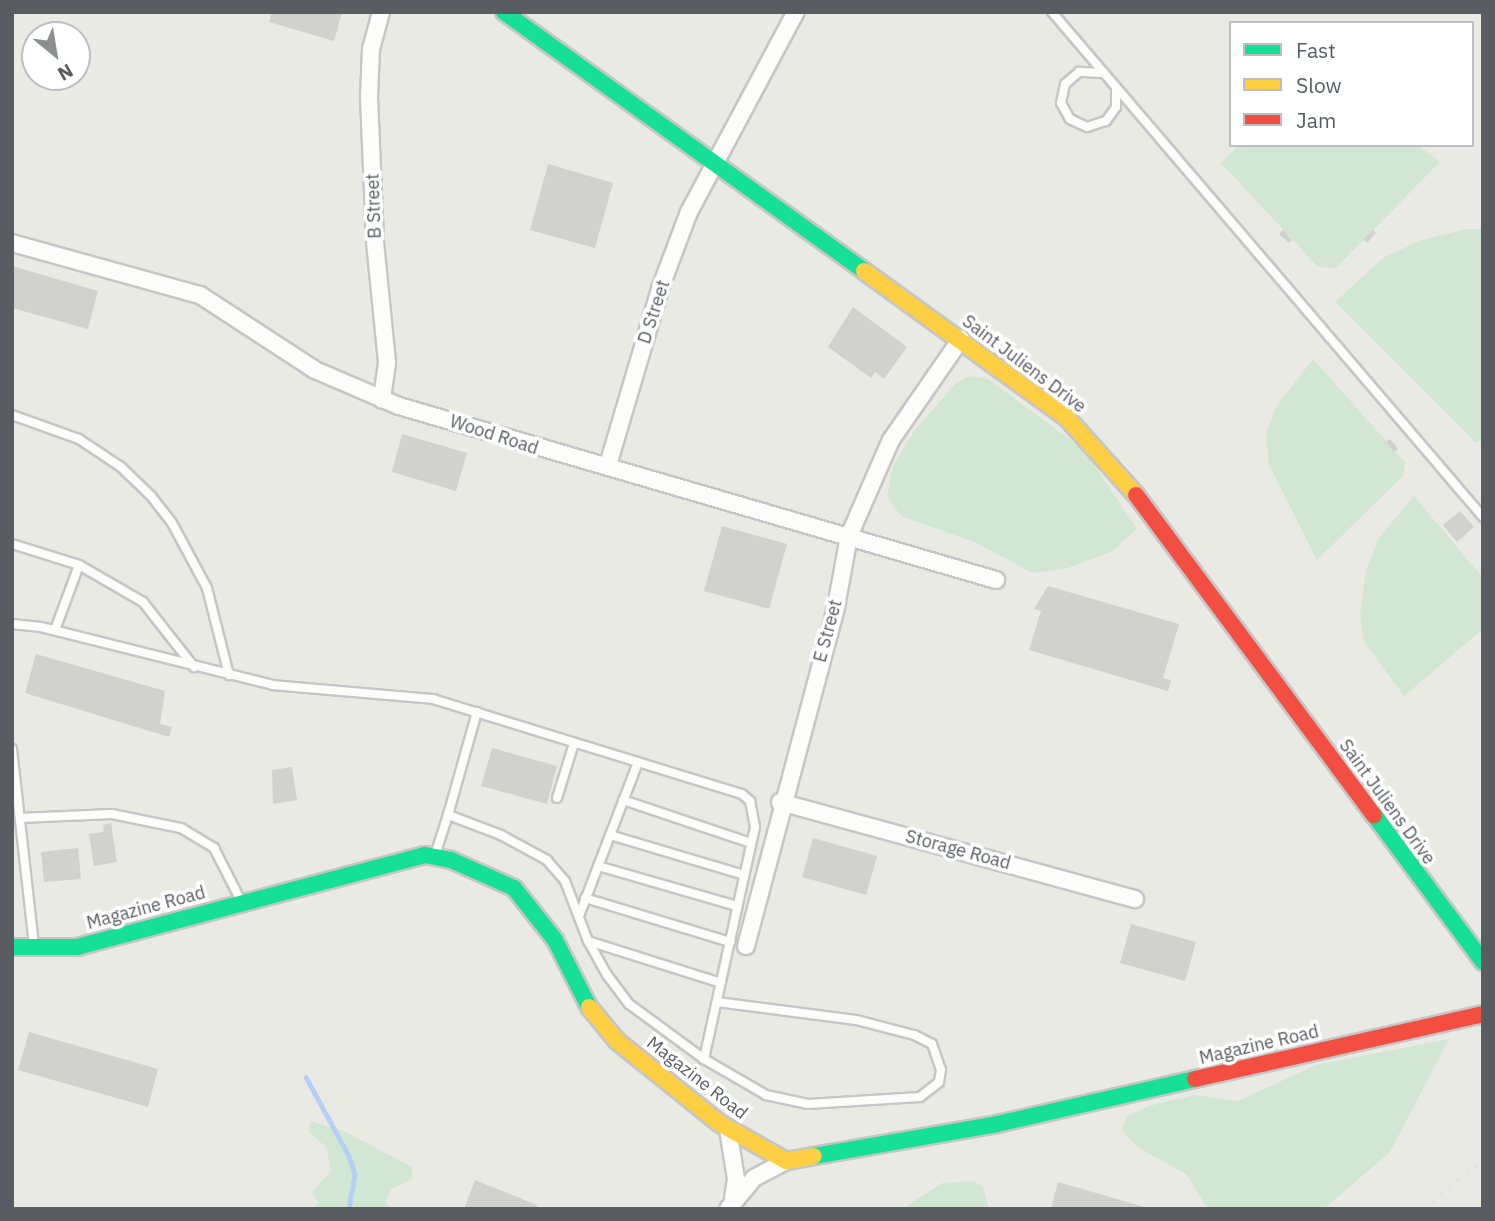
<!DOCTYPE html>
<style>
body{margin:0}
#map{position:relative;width:1495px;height:1221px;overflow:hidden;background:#eaeae4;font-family:"IBM Plex Sans",sans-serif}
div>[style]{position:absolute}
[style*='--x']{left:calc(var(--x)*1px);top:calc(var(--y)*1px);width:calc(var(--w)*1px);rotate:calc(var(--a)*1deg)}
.green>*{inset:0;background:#d1e7d3}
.stream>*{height:4.5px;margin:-2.25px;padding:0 2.25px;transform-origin:2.25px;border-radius:2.25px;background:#b6cff7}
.building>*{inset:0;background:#d1d1cd}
.roads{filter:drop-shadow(2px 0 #c6c6c6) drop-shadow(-2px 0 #c6c6c6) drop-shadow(0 2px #c6c6c6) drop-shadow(0 -2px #c6c6c6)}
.lane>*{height:8px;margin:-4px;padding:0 4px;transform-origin:4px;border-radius:4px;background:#fcfcfb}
.street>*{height:16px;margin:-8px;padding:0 8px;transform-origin:8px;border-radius:8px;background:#fcfcfb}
.fast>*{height:16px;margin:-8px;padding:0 8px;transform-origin:8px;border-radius:8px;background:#16e098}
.slow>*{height:16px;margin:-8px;padding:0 8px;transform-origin:8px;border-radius:8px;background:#ffcf43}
.jam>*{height:16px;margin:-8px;padding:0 8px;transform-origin:8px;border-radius:8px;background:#f24e42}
.rail>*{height:4.5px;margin-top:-2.25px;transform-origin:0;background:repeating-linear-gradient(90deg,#e2e2e2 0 2px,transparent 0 11px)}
span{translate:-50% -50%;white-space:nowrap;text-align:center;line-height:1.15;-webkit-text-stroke:7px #fff;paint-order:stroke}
.street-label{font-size:18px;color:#5a5c63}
.frame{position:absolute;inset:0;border:14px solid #5a5c63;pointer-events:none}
.legend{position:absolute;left:1229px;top:21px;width:245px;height:126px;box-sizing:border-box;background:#fff;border:2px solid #bdbec1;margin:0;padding:9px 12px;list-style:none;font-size:21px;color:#5a5c63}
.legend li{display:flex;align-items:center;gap:14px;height:35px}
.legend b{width:35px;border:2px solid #bdbec1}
.north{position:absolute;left:21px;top:21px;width:70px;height:70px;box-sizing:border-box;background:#fff;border:2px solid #bdbec1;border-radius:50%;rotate:150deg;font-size:19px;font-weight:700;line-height:28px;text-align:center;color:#5a5c63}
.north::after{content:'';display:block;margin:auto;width:24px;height:32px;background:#8c8e90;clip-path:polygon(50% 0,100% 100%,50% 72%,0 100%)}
</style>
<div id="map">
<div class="green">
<i style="clip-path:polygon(1239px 145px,1418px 145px,1440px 162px,1336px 268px,1318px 267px,1221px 163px)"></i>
<i style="clip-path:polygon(1466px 229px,1483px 229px,1483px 441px,1475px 442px,1335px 302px,1384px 257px,1422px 240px)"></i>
<i style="clip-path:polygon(1313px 359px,1405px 462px,1404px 475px,1317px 560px,1269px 465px,1266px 434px,1276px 407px)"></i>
<i style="clip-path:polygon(969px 376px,988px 379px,1084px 450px,1137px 529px,1111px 552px,1065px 569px,1032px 573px,977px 543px,901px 516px,887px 497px,892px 468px,914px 431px,954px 385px)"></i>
<i style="clip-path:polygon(1414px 496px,1483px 578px,1483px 629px,1404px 696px,1364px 642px,1360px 616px,1366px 570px,1379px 538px)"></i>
<i style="clip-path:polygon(1449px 1039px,1390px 1152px,1324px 1209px,1208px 1209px,1186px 1174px,1137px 1147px,1122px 1130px,1127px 1116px,1149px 1106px,1194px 1095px,1238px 1101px,1316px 1065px)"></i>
<i style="clip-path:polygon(310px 1121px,346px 1132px,412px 1167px,412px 1179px,391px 1189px,386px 1200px,389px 1209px,315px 1209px,318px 1202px,312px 1192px,331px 1171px,326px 1147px,309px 1132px)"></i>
<i style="clip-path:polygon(972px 1181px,983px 1186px,989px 1209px,902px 1209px,942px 1183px)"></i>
</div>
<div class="stream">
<i style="--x:306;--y:1077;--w:90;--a:61.4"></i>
<i style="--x:349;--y:1156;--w:20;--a:72"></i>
<i style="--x:355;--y:1175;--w:35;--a:100"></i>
</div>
<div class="building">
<i style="clip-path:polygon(272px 12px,342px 12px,334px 41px,269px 22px)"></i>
<i style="clip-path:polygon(548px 164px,613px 183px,595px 248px,530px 230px)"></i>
<i style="clip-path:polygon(1283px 230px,1292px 240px,1289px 243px,1279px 234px)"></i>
<i style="clip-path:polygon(1373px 230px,1376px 233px,1367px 243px,1363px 239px)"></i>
<i style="clip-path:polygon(12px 266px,98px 291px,88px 329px,12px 308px)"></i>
<i style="clip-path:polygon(853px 307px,907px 347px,884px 379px,875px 372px,871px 378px,828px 347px)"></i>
<i style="clip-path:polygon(402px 434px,467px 453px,456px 491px,392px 472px)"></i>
<i style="clip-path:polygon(1390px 439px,1398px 449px,1394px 452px,1386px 442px)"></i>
<i style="clip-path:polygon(1460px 511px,1474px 527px,1457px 542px,1443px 525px)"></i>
<i style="clip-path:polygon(722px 526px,787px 544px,769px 609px,704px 591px)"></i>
<i style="clip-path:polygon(1048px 586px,1179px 624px,1163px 678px,1171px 680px,1168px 691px,1029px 650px,1041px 611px,1034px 609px)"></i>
<i style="clip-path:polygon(36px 654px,165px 691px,160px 724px,172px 727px,169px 737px,25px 693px)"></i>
<i style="clip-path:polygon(492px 748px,557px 766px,547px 804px,481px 786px)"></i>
<i style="clip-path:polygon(292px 767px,297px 800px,273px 804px,272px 770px)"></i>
<i style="clip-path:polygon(111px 823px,117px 862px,94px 866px,89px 834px,104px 832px,103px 825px)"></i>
<i style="clip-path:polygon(813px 838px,877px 856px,866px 895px,802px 877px)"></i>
<i style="clip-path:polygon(78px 848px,81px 879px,44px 882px,41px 852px)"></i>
<i style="clip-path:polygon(1131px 924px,1196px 942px,1185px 981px,1120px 963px)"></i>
<i style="clip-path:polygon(29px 1032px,158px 1069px,148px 1107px,18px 1070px)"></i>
<i style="clip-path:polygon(475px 1180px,537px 1205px,536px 1209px,464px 1209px)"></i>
<i style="clip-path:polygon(1058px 1182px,1148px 1208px,1148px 1209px,1051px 1209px)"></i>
</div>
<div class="roads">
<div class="lane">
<i style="--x:1052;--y:12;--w:664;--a:49.52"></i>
<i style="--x:1101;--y:73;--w:22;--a:-177"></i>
<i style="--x:1079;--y:72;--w:18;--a:139"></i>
<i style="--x:1065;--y:84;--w:19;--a:102"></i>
<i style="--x:1061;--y:103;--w:18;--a:61"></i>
<i style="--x:1070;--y:119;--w:19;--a:25"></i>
<i style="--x:1087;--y:127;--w:20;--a:-18"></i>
<i style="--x:1106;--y:121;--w:17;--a:-54"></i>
<i style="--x:1116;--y:107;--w:18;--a:-90"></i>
<i style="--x:12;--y:415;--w:71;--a:19.7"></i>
<i style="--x:79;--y:439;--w:50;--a:33.7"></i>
<i style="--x:121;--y:467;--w:42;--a:44"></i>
<i style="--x:151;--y:496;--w:34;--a:52"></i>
<i style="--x:172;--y:523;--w:74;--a:61.7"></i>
<i style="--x:207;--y:588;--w:90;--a:75.8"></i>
<i style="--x:12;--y:544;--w:70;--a:17.4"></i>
<i style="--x:79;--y:565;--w:74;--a:30"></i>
<i style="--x:143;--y:602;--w:83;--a:51.9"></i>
<i style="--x:12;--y:624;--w:29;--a:6"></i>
<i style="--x:41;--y:627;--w:239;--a:14"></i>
<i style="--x:273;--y:685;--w:161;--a:5"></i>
<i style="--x:433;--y:699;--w:323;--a:17.1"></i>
<i style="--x:742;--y:794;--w:11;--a:41"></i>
<i style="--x:750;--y:801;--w:26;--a:79"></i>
<i style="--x:755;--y:827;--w:238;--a:102.4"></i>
<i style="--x:704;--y:1059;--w:93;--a:-143.7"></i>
<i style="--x:629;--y:1004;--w:36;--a:-127"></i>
<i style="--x:607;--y:975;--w:39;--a:-119"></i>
<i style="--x:588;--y:941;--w:64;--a:-111"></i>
<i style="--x:565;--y:881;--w:28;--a:-131"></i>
<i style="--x:547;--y:860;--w:52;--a:-151.5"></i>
<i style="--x:501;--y:835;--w:57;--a:-159.3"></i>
<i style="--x:448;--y:815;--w:42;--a:108"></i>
<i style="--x:55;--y:630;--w:69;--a:-69.7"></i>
<i style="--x:12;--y:749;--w:196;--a:83.6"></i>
<i style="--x:557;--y:798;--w:58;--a:-72.8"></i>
<i style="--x:623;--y:800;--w:135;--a:18.6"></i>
<i style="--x:448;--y:815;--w:107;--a:-74.3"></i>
<i style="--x:20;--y:818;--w:92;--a:-2.5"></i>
<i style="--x:112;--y:814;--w:70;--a:11.5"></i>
<i style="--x:181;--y:828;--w:39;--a:31"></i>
<i style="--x:214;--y:848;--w:57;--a:63"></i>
<i style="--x:610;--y:835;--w:140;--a:16.6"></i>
<i style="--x:598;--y:866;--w:145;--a:16.1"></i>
<i style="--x:585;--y:898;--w:152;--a:16.9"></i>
<i style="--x:579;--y:916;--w:165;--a:-69"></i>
<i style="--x:588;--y:941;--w:139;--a:17.5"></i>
<i style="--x:704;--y:1059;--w:72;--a:30.1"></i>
<i style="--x:766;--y:1095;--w:43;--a:12.1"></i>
<i style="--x:808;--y:1104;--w:112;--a:-3.6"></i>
<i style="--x:920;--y:1097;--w:24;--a:-38"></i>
<i style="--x:939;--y:1082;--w:12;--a:-81"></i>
<i style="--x:941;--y:1070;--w:28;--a:-109"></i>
<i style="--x:932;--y:1044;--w:20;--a:-153"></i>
<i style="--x:914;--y:1035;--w:60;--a:-165.5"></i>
<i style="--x:856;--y:1020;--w:140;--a:-172.6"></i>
</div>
<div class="street">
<i style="--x:381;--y:12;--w:38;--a:105"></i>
<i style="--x:371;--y:49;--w:48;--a:92.4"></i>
<i style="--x:369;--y:97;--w:145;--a:87.6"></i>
<i style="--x:375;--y:242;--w:122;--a:84.3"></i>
<i style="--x:387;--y:363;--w:37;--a:98"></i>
<i style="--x:12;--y:243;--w:195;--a:15.5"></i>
<i style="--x:200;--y:295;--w:137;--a:33.1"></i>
<i style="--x:315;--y:370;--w:91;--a:23.2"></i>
<i style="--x:399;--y:406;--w:622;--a:16.25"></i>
<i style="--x:608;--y:465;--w:184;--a:-73.5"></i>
<i style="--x:660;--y:289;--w:82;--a:-69.4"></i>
<i style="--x:689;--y:212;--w:227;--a:-61.9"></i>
<i style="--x:780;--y:802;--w:368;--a:15.3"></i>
<i style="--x:746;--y:946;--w:351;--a:-75.1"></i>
<i style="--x:836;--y:607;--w:72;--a:-79.6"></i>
<i style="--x:849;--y:536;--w:105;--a:-66.4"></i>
<i style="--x:891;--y:440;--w:123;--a:-55.3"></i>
<i style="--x:728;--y:1129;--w:51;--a:80.9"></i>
<i style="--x:736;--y:1179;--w:19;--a:99"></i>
<i style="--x:728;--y:1209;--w:40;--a:-50"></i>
<i style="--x:754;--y:1178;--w:36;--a:-28"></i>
</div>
<div class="fast">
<i style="--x:504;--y:12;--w:443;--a:35.7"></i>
<i style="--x:1374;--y:815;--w:183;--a:53.4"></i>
<i style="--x:12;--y:947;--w:65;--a:0"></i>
<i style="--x:77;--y:947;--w:360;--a:-14.8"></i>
<i style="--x:425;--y:855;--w:26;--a:11"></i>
<i style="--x:451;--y:860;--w:69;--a:24"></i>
<i style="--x:514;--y:888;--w:66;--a:51.7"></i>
<i style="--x:555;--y:940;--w:75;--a:63.1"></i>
<i style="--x:814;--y:1156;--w:186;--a:-9.9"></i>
<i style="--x:997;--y:1124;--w:203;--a:-12.8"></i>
</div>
<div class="slow">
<i style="--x:864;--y:271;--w:251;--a:35.9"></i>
<i style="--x:1067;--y:418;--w:103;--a:48.1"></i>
<i style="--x:589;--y:1007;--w:44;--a:50.5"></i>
<i style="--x:617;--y:1041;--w:131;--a:38.8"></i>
<i style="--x:719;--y:1123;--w:77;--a:29.6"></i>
<i style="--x:786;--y:1161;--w:28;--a:-10"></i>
</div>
<div class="jam">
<i style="--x:1136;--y:495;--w:399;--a:53.4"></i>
<i style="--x:1195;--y:1079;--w:295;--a:-12.7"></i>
</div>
</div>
<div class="rail">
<i style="--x:1424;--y:1209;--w:77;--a:-40.3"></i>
</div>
<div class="street-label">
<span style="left:374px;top:206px;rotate:-92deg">B Street</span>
<span style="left:654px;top:312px;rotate:-72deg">D Street</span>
<span style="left:1024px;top:364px;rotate:37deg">Saint Juliens Drive</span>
<span style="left:494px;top:435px;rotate:18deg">Wood Road</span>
<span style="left:828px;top:631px;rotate:-75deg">E Street</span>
<span style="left:1387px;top:802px;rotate:54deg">Saint Juliens Drive</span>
<span style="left:958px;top:850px;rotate:15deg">Storage Road</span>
<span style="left:146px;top:908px;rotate:-15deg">Magazine Road</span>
<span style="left:1259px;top:1045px;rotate:-13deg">Magazine Road</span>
<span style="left:697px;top:1078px;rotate:38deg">Magazine Road</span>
</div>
<div class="frame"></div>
<ul class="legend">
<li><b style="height:9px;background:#16e098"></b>Fast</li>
<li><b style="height:9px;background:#ffcf43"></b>Slow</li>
<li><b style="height:9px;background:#f24e42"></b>Jam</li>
</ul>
<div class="north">N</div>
</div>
